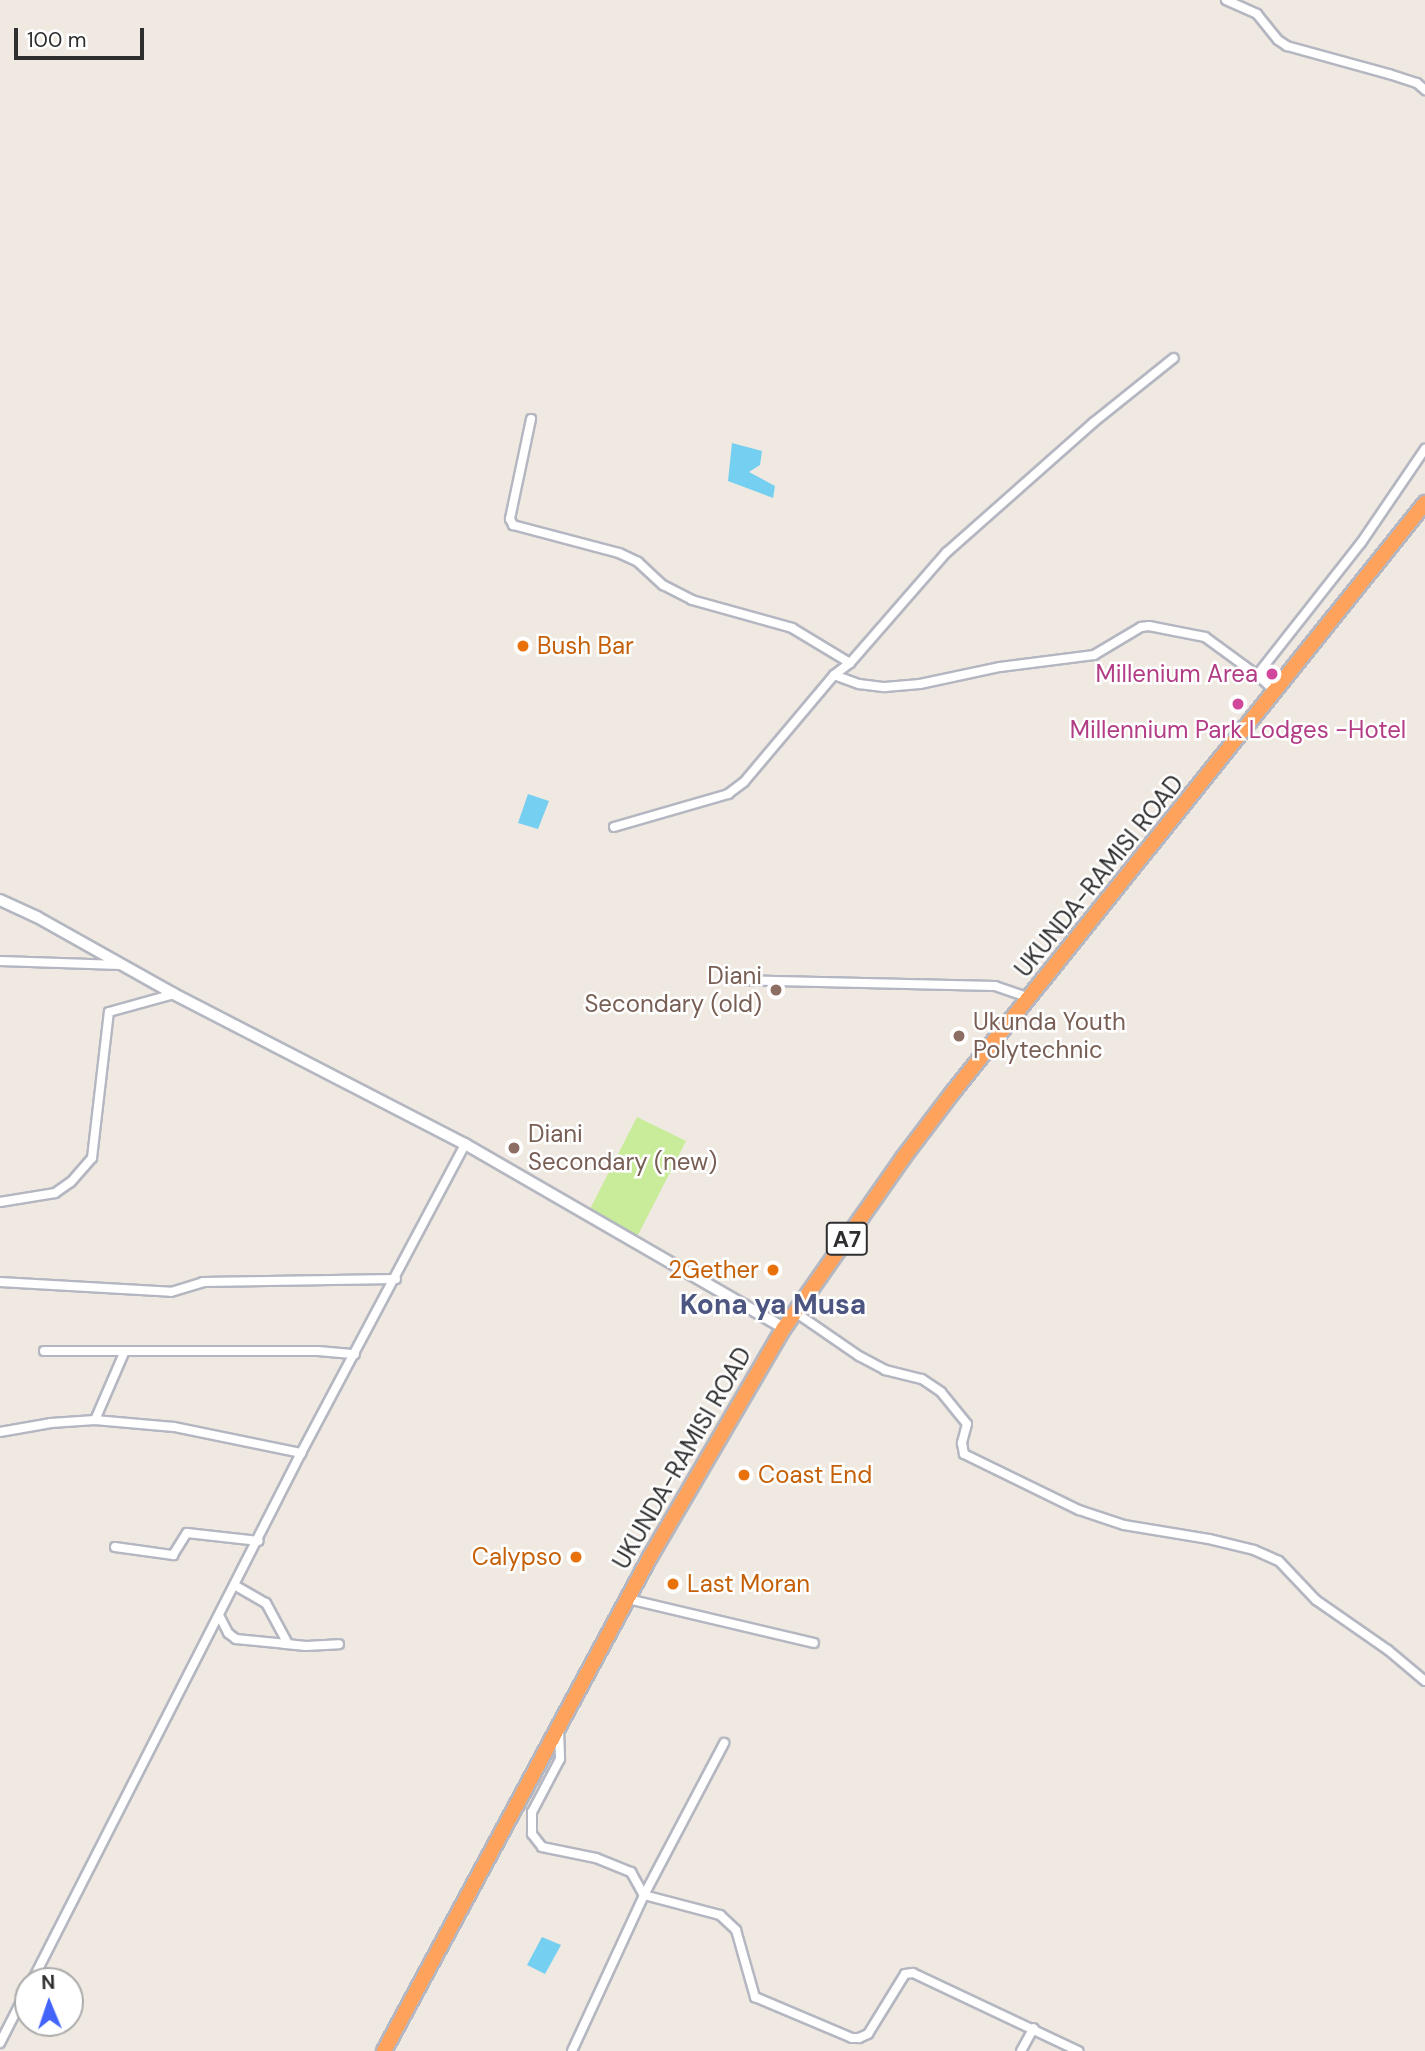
<!DOCTYPE html>
<style>
body{margin:0}
#map{position:relative;width:1425px;height:2051px;overflow:hidden;background:#efe9e1;font-family:"DM Sans",sans-serif}
div>[style]{position:absolute}
[style*='--x']{left:calc(var(--x)*1px);top:calc(var(--y)*1px);width:calc(var(--w)*1px);rotate:calc(var(--a)*1deg)}
.pitch>*{inset:0;background:#c9ec9a}
.water>*{inset:0;background:#75cff0}
.roads{filter:drop-shadow(2px 0 #b4b7c1) drop-shadow(-2px 0 #b4b7c1) drop-shadow(0 2px #b4b7c1) drop-shadow(0 -2px #b4b7c1)}
.street>*{height:8px;margin:-4px;padding:0 4px;transform-origin:4px;border-radius:4px;background:#fff}
.secondary>*{height:10px;margin:-5px;padding:0 5px;transform-origin:5px;border-radius:5px;background:#fff}
.highway>*{height:14px;margin:-7px;padding:0 7px;transform-origin:7px;border-radius:7px;background:#ffa35c}
.dots>*{width:19px;height:19px;translate:-50% -50%;box-sizing:border-box;border:4px solid #fff;border-radius:50%}
span{translate:-50% -50%;white-space:nowrap;text-align:center;line-height:1.15;-webkit-text-stroke:5px #fff;paint-order:stroke}
.shield-label span{padding:2px 5px;background:#fff;border:2px solid;border-radius:5px;-webkit-text-stroke-width:0}
.shield-label{font-size:23px;color:#2e2e2e;font-weight:700}
.food-label{font-size:24px;color:#c56008}
.left{translate:0 -50%;text-align:left}
.right{translate:-100% -50%;text-align:right}
.hotel-label{font-size:24px;color:#b23c85}
.street-label{font-size:24px;color:#2e2e2e}
.education-label{font-size:24px;color:#785e54}
.quarter-label{font-size:28px;color:#4d5680;font-weight:700}
.north{position:absolute;left:14px;top:1967px;width:70px;height:70px;box-sizing:border-box;background:#fff;border:2px solid #ababab;border-radius:50%;rotate:358deg;font-size:19px;font-weight:700;line-height:28px;text-align:center;color:#2e2e2e}
.north::after{content:'';display:block;margin:auto;width:24px;height:32px;background:#4264fb;clip-path:polygon(50% 0,100% 100%,50% 72%,0 100%)}
.scale{position:absolute;left:14px;top:28px;width:130px;height:32px;box-sizing:border-box;border:4px solid #2e2e2e;border-top:0;padding-left:9px;font-size:21px;line-height:24px;white-space:nowrap;color:#2e2e2e;-webkit-text-stroke:5px #fff;paint-order:stroke}
</style>
<div id="map">
<div class="pitch">
<i style="clip-path:polygon(637px 1117px,686px 1141px,637px 1237px,588px 1213px)"></i>
</div>
<div class="water">
<i style="clip-path:polygon(732px 443px,762px 451px,760px 465px,749px 472px,775px 486px,773px 498px,728px 481px)"></i>
<i style="clip-path:polygon(528px 794px,549px 801px,538px 829px,518px 823px)"></i>
<i style="clip-path:polygon(542px 1937px,561px 1945px,545px 1974px,527px 1965px)"></i>
</div>
<div class="roads">
<div class="street">
<i style="--x:1226;--y:0;--w:34;--a:24"></i>
<i style="--x:1257;--y:14;--w:33;--a:51"></i>
<i style="--x:1278;--y:40;--w:11;--a:34"></i>
<i style="--x:1287;--y:46;--w:106;--a:15.4"></i>
<i style="--x:1389;--y:74;--w:29;--a:18"></i>
<i style="--x:1417;--y:83;--w:11;--a:41"></i>
<i style="--x:531;--y:419;--w:102;--a:101.9"></i>
<i style="--x:510;--y:519;--w:7;--a:63"></i>
<i style="--x:513;--y:525;--w:110;--a:14.8"></i>
<i style="--x:619;--y:553;--w:21;--a:25"></i>
<i style="--x:638;--y:562;--w:34;--a:43"></i>
<i style="--x:663;--y:585;--w:33;--a:27"></i>
<i style="--x:692;--y:600;--w:104;--a:15.6"></i>
<i style="--x:792;--y:628;--w:68;--a:31.1"></i>
<i style="--x:834;--y:675;--w:27;--a:20"></i>
<i style="--x:859;--y:684;--w:26;--a:7"></i>
<i style="--x:885;--y:687;--w:35;--a:-5"></i>
<i style="--x:920;--y:684;--w:82;--a:-12"></i>
<i style="--x:1000;--y:667;--w:95;--a:-7.3"></i>
<i style="--x:1094;--y:655;--w:55;--a:-30.8"></i>
<i style="--x:1141;--y:627;--w:8;--a:-7"></i>
<i style="--x:1149;--y:626;--w:57;--a:11.1"></i>
<i style="--x:1205;--y:637;--w:64;--a:36.2"></i>
<i style="--x:1276;--y:692;--w:25;--a:-138"></i>
<i style="--x:1257;--y:675;--w:168;--a:-51.8"></i>
<i style="--x:1361;--y:543;--w:114;--a:-55.8"></i>
<i style="--x:614;--y:827;--w:119;--a:-16.1"></i>
<i style="--x:728;--y:794;--w:20;--a:-37"></i>
<i style="--x:744;--y:782;--w:140;--a:-49.9"></i>
<i style="--x:834;--y:675;--w:20;--a:-37"></i>
<i style="--x:850;--y:663;--w:147;--a:-48.9"></i>
<i style="--x:947;--y:552;--w:196;--a:-41.5"></i>
<i style="--x:1094;--y:422;--w:102;--a:-38.7"></i>
<i style="--x:0;--y:961;--w:120;--a:1.9"></i>
<i style="--x:732;--y:980;--w:263;--a:1.3"></i>
<i style="--x:995;--y:986;--w:37;--a:19"></i>
<i style="--x:0;--y:1202;--w:56;--a:-9.3"></i>
<i style="--x:55;--y:1193;--w:19;--a:-35"></i>
<i style="--x:71;--y:1182;--w:32;--a:-49"></i>
<i style="--x:92;--y:1158;--w:147;--a:-83.4"></i>
<i style="--x:109;--y:1012;--w:67;--a:-15.5"></i>
<i style="--x:0;--y:1282;--w:171;--a:3.3"></i>
<i style="--x:171;--y:1292;--w:34;--a:-17"></i>
<i style="--x:203;--y:1282;--w:193;--a:-0.9"></i>
<i style="--x:795;--y:1312;--w:78;--a:34.5"></i>
<i style="--x:859;--y:1356;--w:30;--a:28"></i>
<i style="--x:885;--y:1370;--w:38;--a:14"></i>
<i style="--x:922;--y:1379;--w:23;--a:34"></i>
<i style="--x:941;--y:1392;--w:41;--a:50.9"></i>
<i style="--x:967;--y:1424;--w:20;--a:105"></i>
<i style="--x:962;--y:1443;--w:11;--a:80"></i>
<i style="--x:964;--y:1454;--w:128;--a:26"></i>
<i style="--x:1079;--y:1510;--w:47;--a:18.4"></i>
<i style="--x:1124;--y:1525;--w:86;--a:9.4"></i>
<i style="--x:1209;--y:1539;--w:46;--a:13.7"></i>
<i style="--x:1254;--y:1550;--w:27;--a:24"></i>
<i style="--x:1279;--y:1561;--w:54;--a:46.5"></i>
<i style="--x:1316;--y:1600;--w:88;--a:34.8"></i>
<i style="--x:1388;--y:1650;--w:48;--a:40"></i>
<i style="--x:44;--y:1351;--w:274;--a:0"></i>
<i style="--x:318;--y:1351;--w:37;--a:5"></i>
<i style="--x:95;--y:1420;--w:73;--a:-66.6"></i>
<i style="--x:0;--y:1432;--w:52;--a:-10"></i>
<i style="--x:51;--y:1423;--w:44;--a:-3.9"></i>
<i style="--x:95;--y:1420;--w:79;--a:5.1"></i>
<i style="--x:174;--y:1427;--w:130;--a:11.6"></i>
<i style="--x:115;--y:1547;--w:59;--a:7.9"></i>
<i style="--x:173;--y:1555;--w:26;--a:-58"></i>
<i style="--x:187;--y:1533;--w:72;--a:6.3"></i>
<i style="--x:236;--y:1586;--w:34;--a:30"></i>
<i style="--x:266;--y:1603;--w:44;--a:61.7"></i>
<i style="--x:628;--y:1599;--w:191;--a:13.3"></i>
<i style="--x:220;--y:1617;--w:18;--a:63"></i>
<i style="--x:228;--y:1633;--w:10;--a:37"></i>
<i style="--x:236;--y:1639;--w:70;--a:5.7"></i>
<i style="--x:306;--y:1646;--w:33;--a:-3"></i>
<i style="--x:559;--y:1729;--w:30;--a:88"></i>
<i style="--x:560;--y:1759;--w:60;--a:117.8"></i>
<i style="--x:532;--y:1812;--w:22;--a:90"></i>
<i style="--x:532;--y:1834;--w:16;--a:52"></i>
<i style="--x:542;--y:1847;--w:55;--a:11.5"></i>
<i style="--x:596;--y:1858;--w:38;--a:22"></i>
<i style="--x:631;--y:1872;--w:26;--a:61"></i>
<i style="--x:644;--y:1895;--w:79;--a:14.7"></i>
<i style="--x:720;--y:1915;--w:22;--a:43"></i>
<i style="--x:736;--y:1930;--w:70;--a:74.2"></i>
<i style="--x:755;--y:1997;--w:105;--a:22.9"></i>
<i style="--x:852;--y:2038;--w:7;--a:0"></i>
<i style="--x:859;--y:2038;--w:10;--a:-24"></i>
<i style="--x:868;--y:2034;--w:70;--a:-58.3"></i>
<i style="--x:905;--y:1974;--w:8;--a:-7"></i>
<i style="--x:913;--y:1973;--w:183;--a:25.3"></i>
<i style="--x:32;--y:1981;--w:593;--a:-63"></i>
<i style="--x:301;--y:1453;--w:350;--a:-62"></i>
<i style="--x:0;--y:2043;--w:62;--a:-63"></i>
<i style="--x:572;--y:2051;--w:172;--a:-65.2"></i>
<i style="--x:644;--y:1895;--w:172;--a:-62.2"></i>
<i style="--x:1021;--y:2051;--w:26;--a:-61"></i>
</div>
<div class="secondary">
<i style="--x:0;--y:900;--w:41;--a:24.7"></i>
<i style="--x:37;--y:917;--w:157;--a:29.3"></i>
<i style="--x:174;--y:994;--w:327;--a:27.3"></i>
<i style="--x:465;--y:1144;--w:368;--a:30"></i>
</div>
<div class="highway">
<i style="--x:384;--y:2051;--w:561;--a:-61.7"></i>
<i style="--x:650;--y:1557;--w:265;--a:-59.7"></i>
<i style="--x:784;--y:1328;--w:208;--a:-55"></i>
<i style="--x:903;--y:1158;--w:83;--a:-52.9"></i>
<i style="--x:953;--y:1092;--w:755;--a:-51.29"></i>
</div>
</div>
<div class="dots">
<i style="left:523px;top:646px;background:#e8710a"></i>
<i style="left:1272px;top:674px;background:#d1479c"></i>
<i style="left:1238px;top:704px;background:#d1479c"></i>
<i style="left:776px;top:990px;background:#8d6e63"></i>
<i style="left:959px;top:1036px;background:#8d6e63"></i>
<i style="left:514px;top:1148px;background:#8d6e63"></i>
<i style="left:773px;top:1270px;background:#e8710a"></i>
<i style="left:744px;top:1475px;background:#e8710a"></i>
<i style="left:576px;top:1557px;background:#e8710a"></i>
<i style="left:673px;top:1584px;background:#e8710a"></i>
</div>
<div class="shield-label">
<span style="left:847px;top:1239px">A7</span>
</div>
<div class="food-label">
<span class="left" style="left:537px;top:646px">Bush Bar</span>
<span class="right" style="left:759px;top:1270px">2Gether</span>
<span class="left" style="left:758px;top:1475px">Coast End</span>
<span class="right" style="left:562px;top:1557px">Calypso</span>
<span class="left" style="left:687px;top:1584px">Last Moran</span>
</div>
<div class="hotel-label">
<span class="right" style="left:1258px;top:674px">Millenium Area</span>
<span style="left:1238px;top:730px">Millennium Park Lodges -Hotel</span>
</div>
<div class="street-label">
<span style="left:1099px;top:876px;rotate:-51deg">UKUNDA-RAMISI ROAD</span>
<span style="left:682px;top:1458px;rotate:-60deg">UKUNDA-RAMISI ROAD</span>
</div>
<div class="education-label">
<span class="right" style="left:762px;top:990px">Diani<br>Secondary (old)</span>
<span class="left" style="left:973px;top:1036px">Ukunda Youth<br>Polytechnic</span>
<span class="left" style="left:528px;top:1148px">Diani<br>Secondary (new)</span>
</div>
<div class="quarter-label">
<span style="left:773px;top:1305px">Kona ya Musa</span>
</div>
<div class="north">N</div>
<div class="scale">100 m</div>
</div>
